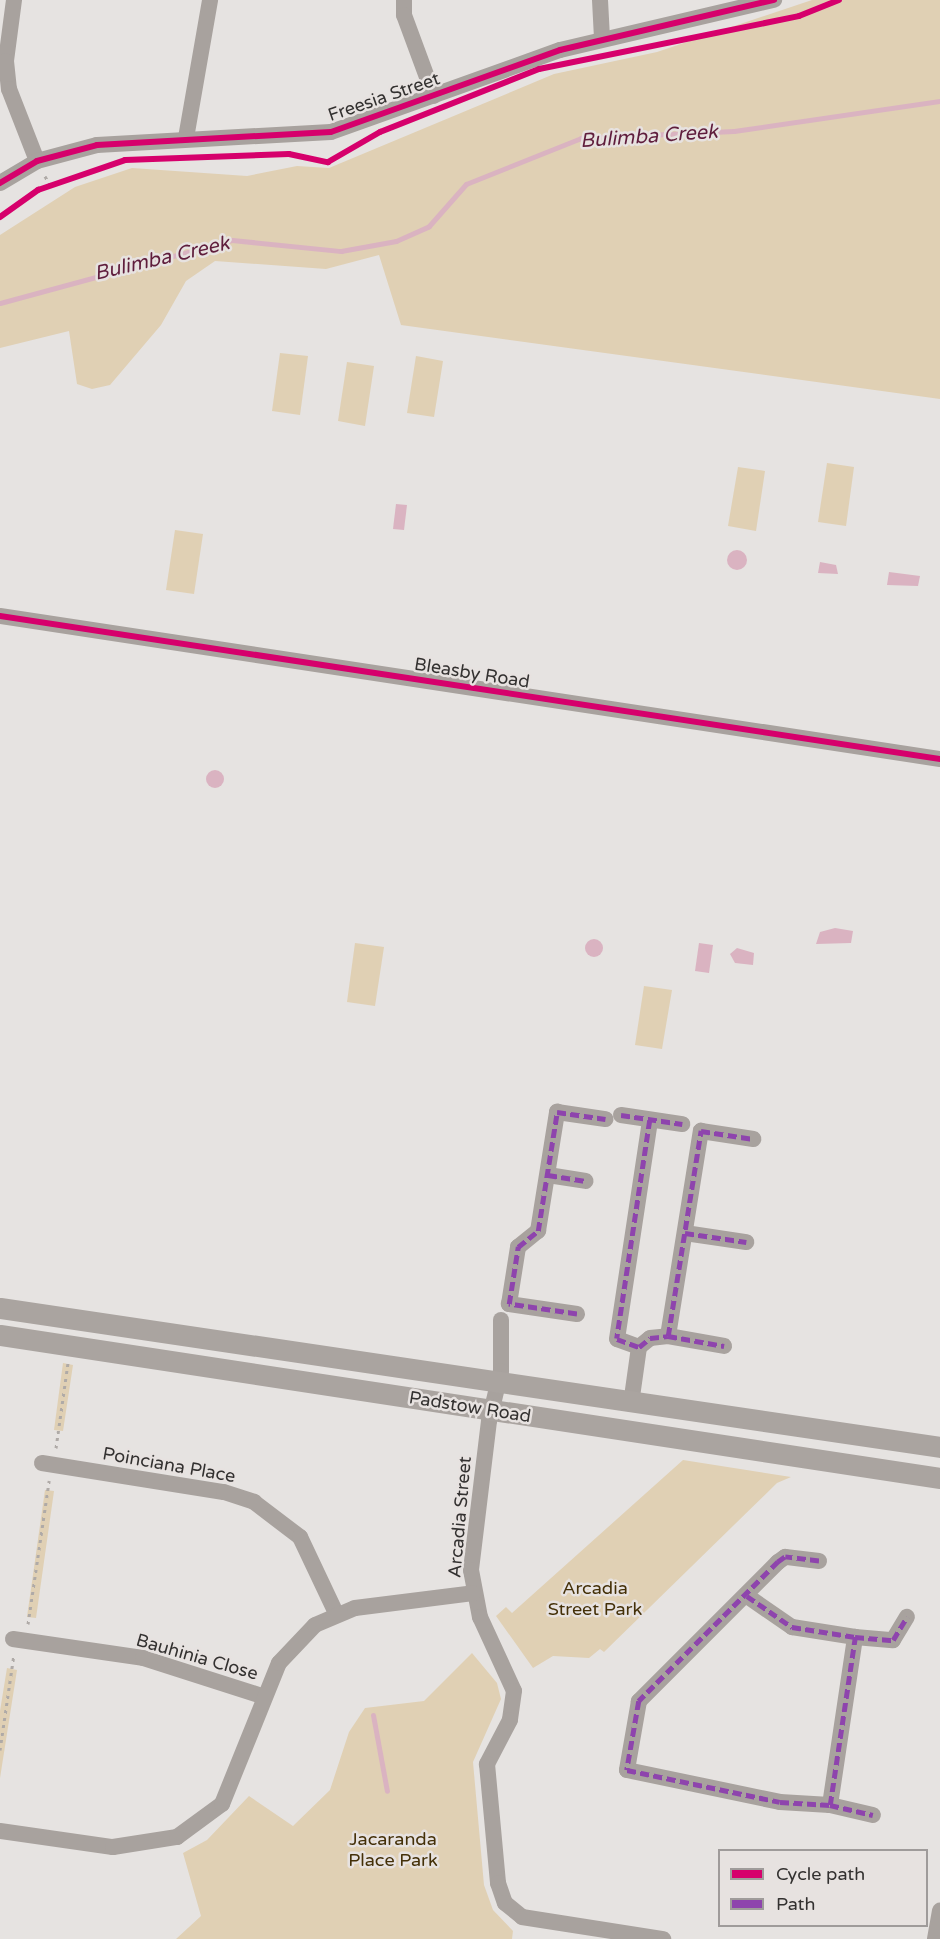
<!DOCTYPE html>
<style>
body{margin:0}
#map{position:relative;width:940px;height:1939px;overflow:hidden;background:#e6e3e1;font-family:"Varela Round",sans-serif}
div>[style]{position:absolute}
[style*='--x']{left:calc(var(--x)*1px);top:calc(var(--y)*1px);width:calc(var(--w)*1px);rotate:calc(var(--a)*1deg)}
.green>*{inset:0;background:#e0d0b4}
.water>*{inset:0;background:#dab3c1}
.round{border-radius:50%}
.stream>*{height:5px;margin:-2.5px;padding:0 2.5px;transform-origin:2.5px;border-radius:2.5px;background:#dab3c1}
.path>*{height:3px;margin-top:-1.5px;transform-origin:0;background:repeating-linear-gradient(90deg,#afaaa7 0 3px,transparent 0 7.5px)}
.minor>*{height:16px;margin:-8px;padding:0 8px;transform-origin:8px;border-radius:8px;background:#a8a29e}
.major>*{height:21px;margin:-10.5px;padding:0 10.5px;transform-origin:10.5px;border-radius:10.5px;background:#aaa4a0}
.quiet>*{height:4.5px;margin-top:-2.25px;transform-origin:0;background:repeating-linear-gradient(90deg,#8e44ad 0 9px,transparent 0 13.5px)}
.cycleway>*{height:6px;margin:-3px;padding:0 3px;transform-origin:3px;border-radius:3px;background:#d6006c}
span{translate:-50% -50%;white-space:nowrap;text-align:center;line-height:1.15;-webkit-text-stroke:5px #e7e2e0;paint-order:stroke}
.street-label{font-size:18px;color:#333130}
.park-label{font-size:18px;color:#443008}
.water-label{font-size:20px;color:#5f1d3c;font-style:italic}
.legend{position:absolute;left:718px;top:1849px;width:210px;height:78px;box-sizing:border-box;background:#e7e2e0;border:2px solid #9f9b9a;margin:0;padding:8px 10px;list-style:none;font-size:18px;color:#333130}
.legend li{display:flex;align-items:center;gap:12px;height:30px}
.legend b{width:30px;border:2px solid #9f9b9a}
</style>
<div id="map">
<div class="green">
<i style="clip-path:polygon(812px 0,940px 0,940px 399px,401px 325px,379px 255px,326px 269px,215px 261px,186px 281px,161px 325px,110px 385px,92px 389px,77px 384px,69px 331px,0 348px,0 235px,75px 187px,132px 168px,247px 176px,297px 166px,329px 168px,554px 74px,657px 52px)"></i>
<i style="clip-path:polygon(280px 353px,308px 356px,300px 415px,272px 411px)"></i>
<i style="clip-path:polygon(416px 356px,443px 361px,434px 417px,407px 413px)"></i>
<i style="clip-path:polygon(347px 362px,374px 366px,365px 426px,338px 421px)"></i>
<i style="clip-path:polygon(827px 463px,854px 467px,846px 526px,818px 522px)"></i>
<i style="clip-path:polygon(738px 467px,765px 471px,756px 531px,728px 526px)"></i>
<i style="clip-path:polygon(175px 530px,203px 534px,194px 594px,166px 590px)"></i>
<i style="clip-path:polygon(355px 943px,384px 947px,375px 1006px,347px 1002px)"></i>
<i style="clip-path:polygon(644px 986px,672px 990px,662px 1049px,635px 1045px)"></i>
<i style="clip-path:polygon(63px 1363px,73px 1365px,63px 1431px,54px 1430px)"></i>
<i style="clip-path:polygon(683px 1460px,791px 1477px,777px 1483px,604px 1652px,600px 1649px,589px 1658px,553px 1656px,533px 1668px,496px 1616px,506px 1607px,512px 1613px)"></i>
<i style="clip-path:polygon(45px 1490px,54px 1491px,36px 1618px,27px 1617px)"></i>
<i style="clip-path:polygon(472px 1653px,497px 1683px,501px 1699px,473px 1762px,484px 1885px,493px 1910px,513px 1931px,512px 1939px,176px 1939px,201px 1916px,183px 1853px,207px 1840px,249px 1796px,293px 1826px,330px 1790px,349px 1732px,365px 1708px,424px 1701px)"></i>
<i style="clip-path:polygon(7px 1668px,17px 1670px,0 1778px,0 1711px)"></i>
</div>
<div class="water">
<i style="clip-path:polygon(396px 504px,407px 505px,404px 530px,393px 529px)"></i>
<i class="round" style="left:727px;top:550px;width:20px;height:20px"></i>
<i style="clip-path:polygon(820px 562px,836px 565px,838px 574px,818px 573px)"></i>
<i style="clip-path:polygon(889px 572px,920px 576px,918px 586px,887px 585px)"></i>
<i class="round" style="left:206px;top:770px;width:18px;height:18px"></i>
<i style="clip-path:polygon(835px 928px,853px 931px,851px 943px,816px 944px,820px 932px)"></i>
<i class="round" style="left:585px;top:939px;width:18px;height:18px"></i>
<i style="clip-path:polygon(699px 943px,713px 945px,709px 973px,695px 971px)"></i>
<i style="clip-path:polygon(737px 948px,754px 953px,753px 965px,735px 963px,730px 954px)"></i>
</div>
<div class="stream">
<i style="--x:0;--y:303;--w:240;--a:-15.2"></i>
<i style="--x:232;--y:240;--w:110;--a:5.8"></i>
<i style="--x:341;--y:251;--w:56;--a:-10.3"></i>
<i style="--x:396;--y:241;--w:36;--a:-24"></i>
<i style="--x:429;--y:226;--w:56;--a:-48.6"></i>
<i style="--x:466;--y:184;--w:124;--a:-21.8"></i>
<i style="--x:581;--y:138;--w:153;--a:-2.6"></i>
<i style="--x:734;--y:131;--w:208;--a:-8.3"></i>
<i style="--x:373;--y:1715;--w:77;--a:79.6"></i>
</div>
<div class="path">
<i style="--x:45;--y:176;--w:10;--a:61"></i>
<i style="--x:56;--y:1448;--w:86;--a:-82"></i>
<i style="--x:28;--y:1624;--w:145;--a:-81.6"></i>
<i style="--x:0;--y:1750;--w:97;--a:-81.7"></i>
</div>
<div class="minor">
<i style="--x:14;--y:0;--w:62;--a:97.5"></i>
<i style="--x:6;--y:61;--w:28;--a:84"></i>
<i style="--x:9;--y:89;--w:77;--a:68.7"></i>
<i style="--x:404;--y:0;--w:15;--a:90"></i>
<i style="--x:404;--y:15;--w:86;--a:69.7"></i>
<i style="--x:600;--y:0;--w:39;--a:87"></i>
<i style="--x:186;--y:138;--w:140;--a:-80.1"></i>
<i style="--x:0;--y:183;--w:43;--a:-30.7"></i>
<i style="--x:37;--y:161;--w:62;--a:-14.9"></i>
<i style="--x:97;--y:145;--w:234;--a:-3.2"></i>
<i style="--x:331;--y:132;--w:243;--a:-19.7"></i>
<i style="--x:560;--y:50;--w:220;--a:-13.2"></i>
<i style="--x:0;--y:616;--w:951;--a:8.65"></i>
<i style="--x:621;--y:1115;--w:62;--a:8.4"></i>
<i style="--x:548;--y:1175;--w:38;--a:9"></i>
<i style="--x:685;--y:1233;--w:62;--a:8.4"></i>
<i style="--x:577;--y:1314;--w:69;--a:-171.6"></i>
<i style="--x:509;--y:1304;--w:58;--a:-81"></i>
<i style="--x:518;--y:1247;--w:26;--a:-39"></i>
<i style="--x:538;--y:1231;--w:121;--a:-80.9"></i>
<i style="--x:557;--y:1112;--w:49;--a:8.3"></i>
<i style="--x:501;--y:1320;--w:51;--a:90"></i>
<i style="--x:501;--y:1371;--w:51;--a:103.5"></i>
<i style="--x:489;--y:1421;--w:150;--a:96.9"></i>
<i style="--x:471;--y:1570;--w:48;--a:79.2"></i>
<i style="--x:480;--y:1617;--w:81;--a:65.3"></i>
<i style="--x:514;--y:1691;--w:29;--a:98"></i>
<i style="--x:510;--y:1720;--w:50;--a:117.6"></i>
<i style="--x:487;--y:1764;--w:120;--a:84.7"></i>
<i style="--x:498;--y:1883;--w:21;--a:71"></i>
<i style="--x:505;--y:1903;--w:22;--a:39"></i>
<i style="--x:522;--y:1917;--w:143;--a:8.9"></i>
<i style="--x:668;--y:1336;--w:57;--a:10.1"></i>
<i style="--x:639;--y:1347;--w:14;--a:-39"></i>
<i style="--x:650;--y:1338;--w:18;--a:-6"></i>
<i style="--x:668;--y:1336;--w:208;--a:-80.9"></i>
<i style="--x:701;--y:1131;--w:53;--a:8.7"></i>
<i style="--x:639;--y:1347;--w:23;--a:-160"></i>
<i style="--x:617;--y:1339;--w:221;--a:-81.4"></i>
<i style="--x:631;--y:1404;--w:58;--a:-82"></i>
<i style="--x:42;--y:1463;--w:184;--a:9.1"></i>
<i style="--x:224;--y:1492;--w:32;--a:18"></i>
<i style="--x:254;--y:1502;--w:58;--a:37.3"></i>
<i style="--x:300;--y:1537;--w:84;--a:64.7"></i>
<i style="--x:819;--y:1561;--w:34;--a:-173"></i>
<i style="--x:785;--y:1557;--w:9;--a:144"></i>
<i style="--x:778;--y:1562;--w:197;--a:135"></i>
<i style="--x:639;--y:1701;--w:70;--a:99.9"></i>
<i style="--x:627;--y:1770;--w:156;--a:11.8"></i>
<i style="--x:780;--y:1802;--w:50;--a:3.4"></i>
<i style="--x:830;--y:1805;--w:170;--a:-81.5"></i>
<i style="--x:747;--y:1596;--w:55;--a:34.6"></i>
<i style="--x:792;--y:1627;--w:64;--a:9"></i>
<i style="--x:855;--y:1637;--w:38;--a:5"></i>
<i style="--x:893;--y:1640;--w:27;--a:-59"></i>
<i style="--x:13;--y:1639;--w:131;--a:8.3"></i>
<i style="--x:143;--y:1658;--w:125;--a:17.7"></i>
<i style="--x:830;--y:1805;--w:44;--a:13.1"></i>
<i style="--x:0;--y:1831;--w:114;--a:8.1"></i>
<i style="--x:113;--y:1847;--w:65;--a:-8.9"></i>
<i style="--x:177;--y:1837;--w:56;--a:-36.3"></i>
<i style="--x:222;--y:1804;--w:152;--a:-68"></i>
<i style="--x:279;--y:1663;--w:52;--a:-46.5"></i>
<i style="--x:315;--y:1625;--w:43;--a:-23"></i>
<i style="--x:355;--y:1608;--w:119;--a:-7.2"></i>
<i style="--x:935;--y:1939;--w:29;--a:-80"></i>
</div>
<div class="major">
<i style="--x:0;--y:1308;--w:950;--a:8.41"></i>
<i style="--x:0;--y:1335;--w:951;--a:8.65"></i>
</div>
<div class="quiet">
<i style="--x:621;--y:1115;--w:62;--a:8.4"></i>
<i style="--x:650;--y:1120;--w:221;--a:98.6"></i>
<i style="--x:617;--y:1339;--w:23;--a:20"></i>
<i style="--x:639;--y:1347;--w:14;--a:-39"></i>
<i style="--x:650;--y:1338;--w:18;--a:-6"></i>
<i style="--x:668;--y:1336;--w:208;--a:-80.9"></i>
<i style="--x:701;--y:1131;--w:53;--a:8.7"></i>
<i style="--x:548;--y:1175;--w:38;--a:9"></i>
<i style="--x:685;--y:1233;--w:62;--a:8.4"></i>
<i style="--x:577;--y:1314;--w:69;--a:-171.6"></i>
<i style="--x:509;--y:1304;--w:58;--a:-81"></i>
<i style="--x:518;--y:1247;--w:26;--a:-39"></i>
<i style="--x:538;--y:1231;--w:121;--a:-80.9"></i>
<i style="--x:557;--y:1112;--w:49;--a:8.3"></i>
<i style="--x:668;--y:1336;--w:57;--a:10.1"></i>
<i style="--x:819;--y:1561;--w:34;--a:-173"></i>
<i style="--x:785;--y:1557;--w:9;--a:144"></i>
<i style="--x:778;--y:1562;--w:197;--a:135"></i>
<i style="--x:639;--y:1701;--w:70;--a:99.9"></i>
<i style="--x:627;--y:1770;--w:156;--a:11.8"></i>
<i style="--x:780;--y:1802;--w:50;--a:3.4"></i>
<i style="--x:830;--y:1805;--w:170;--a:-81.5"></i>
<i style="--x:747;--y:1596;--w:55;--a:34.6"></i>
<i style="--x:792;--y:1627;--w:64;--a:9"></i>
<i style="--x:855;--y:1637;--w:38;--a:5"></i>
<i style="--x:893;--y:1640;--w:27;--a:-59"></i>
<i style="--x:830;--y:1805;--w:44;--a:13.1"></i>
</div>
<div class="cycleway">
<i style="--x:0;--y:183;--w:43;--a:-30.7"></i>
<i style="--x:37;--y:161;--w:62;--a:-14.9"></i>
<i style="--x:97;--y:145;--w:234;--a:-3.2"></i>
<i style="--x:331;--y:132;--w:243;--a:-19.7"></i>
<i style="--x:560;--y:50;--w:220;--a:-13.2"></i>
<i style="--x:0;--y:217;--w:47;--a:-35.4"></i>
<i style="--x:38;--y:190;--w:92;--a:-19"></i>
<i style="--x:125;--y:160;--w:164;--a:-2.1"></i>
<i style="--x:289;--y:154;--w:40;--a:12"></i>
<i style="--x:328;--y:162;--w:60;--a:-30"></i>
<i style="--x:380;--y:132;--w:171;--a:-21.6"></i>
<i style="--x:539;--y:69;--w:265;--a:-11.5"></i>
<i style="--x:799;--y:16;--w:43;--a:-21.8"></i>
<i style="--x:0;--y:616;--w:951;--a:8.65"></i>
</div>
<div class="street-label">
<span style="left:384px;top:97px;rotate:-19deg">Freesia Street</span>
<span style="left:472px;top:673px;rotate:9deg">Bleasby Road</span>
<span style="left:470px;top:1407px;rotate:9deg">Padstow Road</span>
<span style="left:169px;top:1465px;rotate:10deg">Poinciana Place</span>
<span style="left:460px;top:1517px;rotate:-85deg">Arcadia Street</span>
<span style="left:197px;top:1657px;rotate:16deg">Bauhinia Close</span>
</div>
<div class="park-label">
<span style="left:595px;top:1599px">Arcadia<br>Street Park</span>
<span style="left:393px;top:1850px">Jacaranda<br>Place Park</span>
</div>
<div class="water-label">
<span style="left:649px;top:137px;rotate:-4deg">Bulimba Creek</span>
<span style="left:162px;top:259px;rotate:-13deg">Bulimba Creek</span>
</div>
<ul class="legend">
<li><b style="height:8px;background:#d6006c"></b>Cycle path</li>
<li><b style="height:8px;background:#8e44ad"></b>Path</li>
</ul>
</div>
